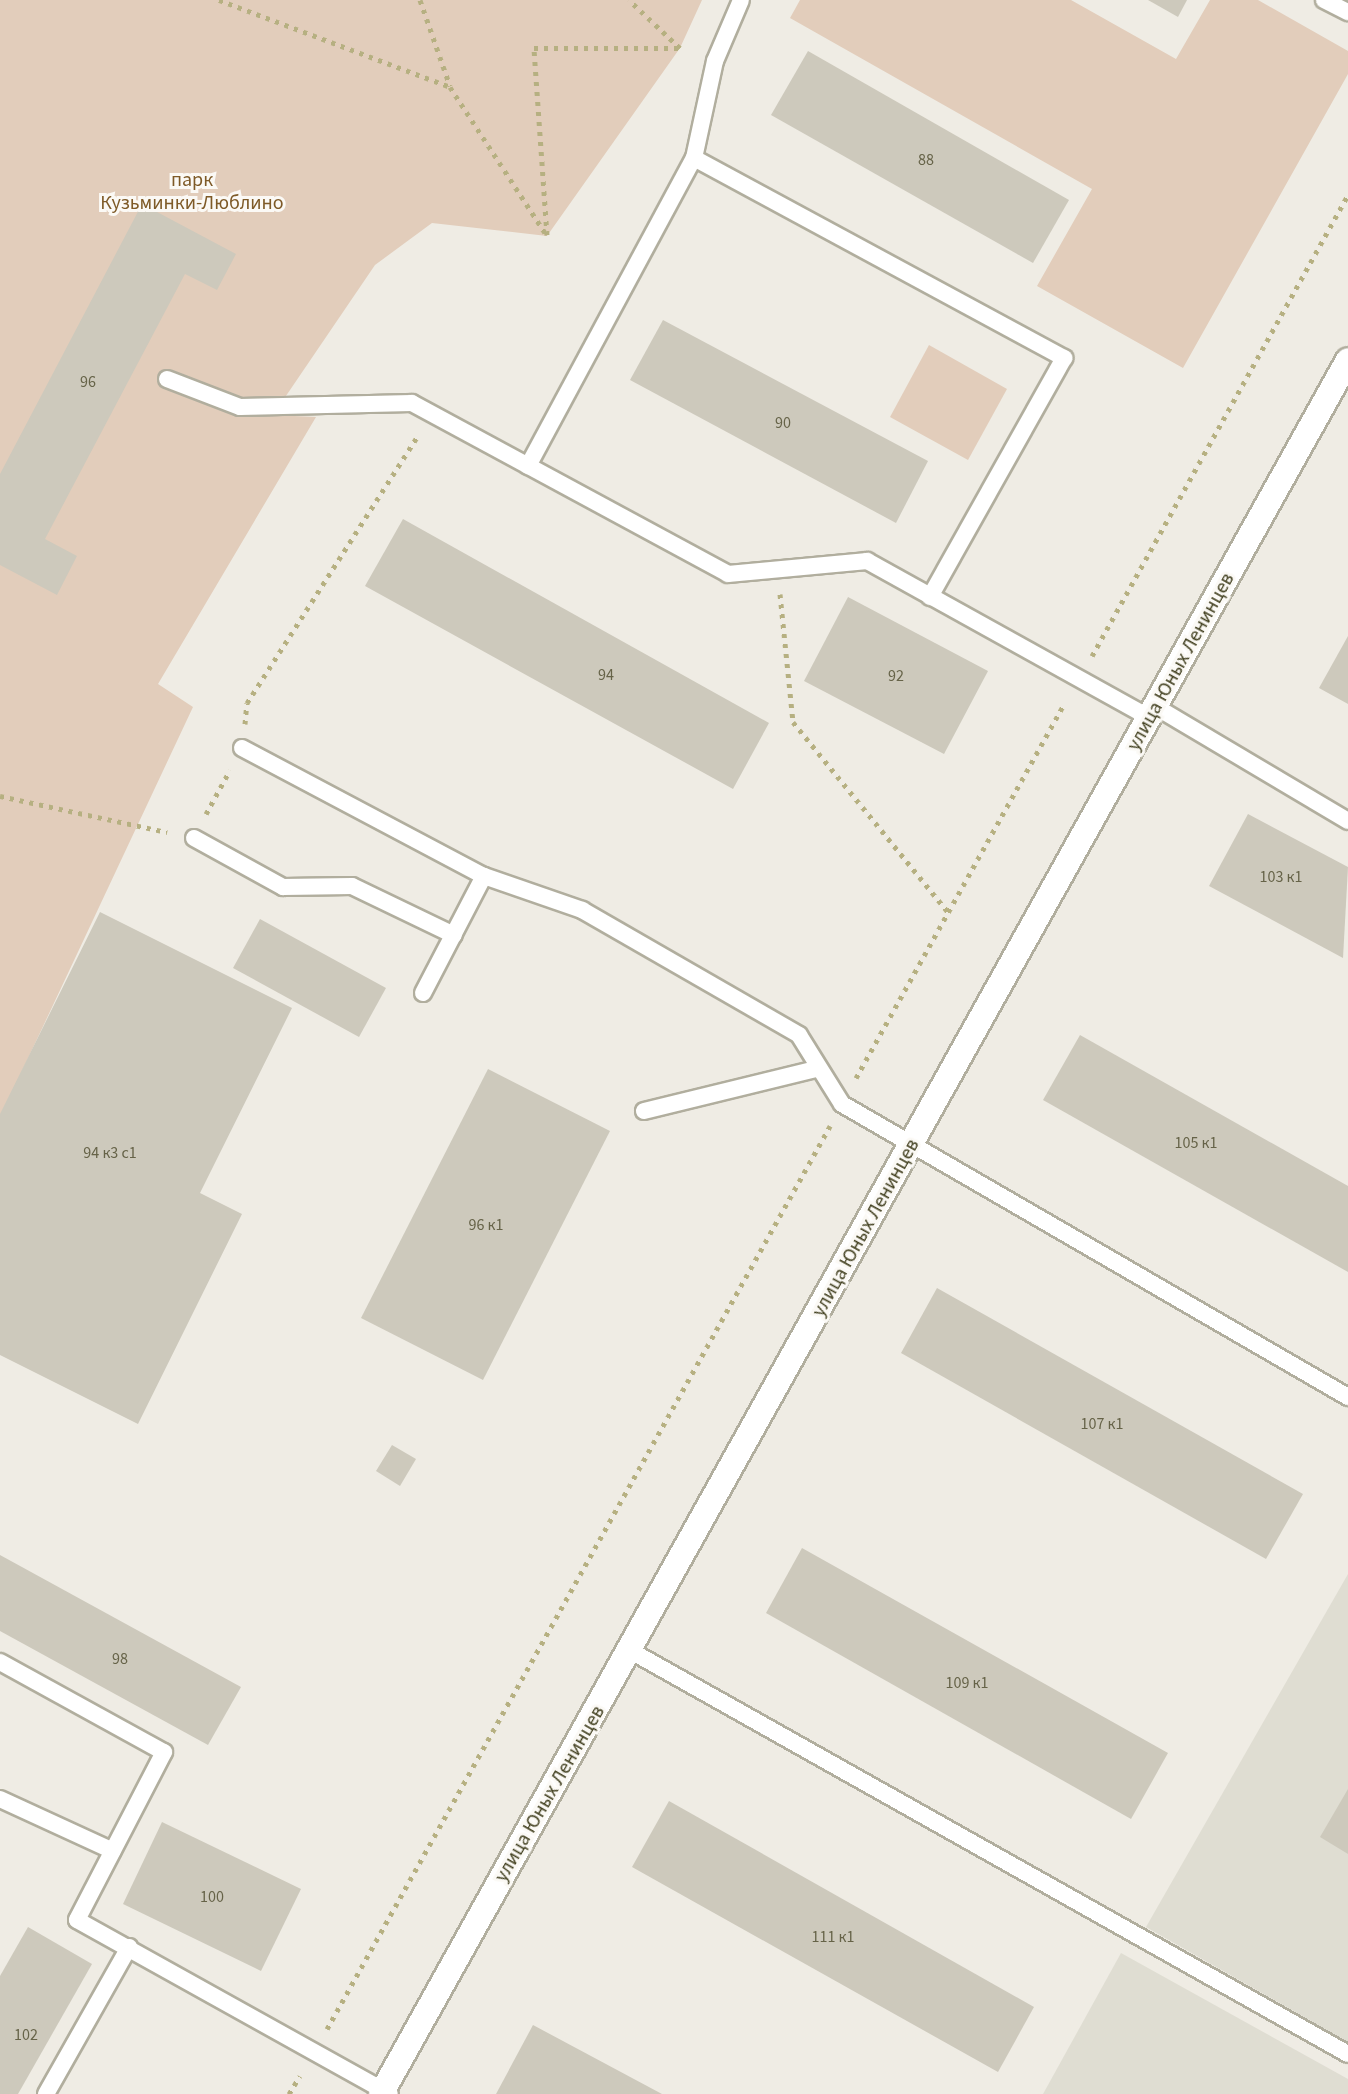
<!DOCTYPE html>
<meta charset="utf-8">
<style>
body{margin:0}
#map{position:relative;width:1348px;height:2094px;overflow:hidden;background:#efece4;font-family:"Source Sans 3",sans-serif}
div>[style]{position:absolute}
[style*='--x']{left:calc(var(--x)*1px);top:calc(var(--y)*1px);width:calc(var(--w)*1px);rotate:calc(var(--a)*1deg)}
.built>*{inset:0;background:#dfddd2}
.green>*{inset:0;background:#e2cdbb}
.building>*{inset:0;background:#cdc9bc}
.path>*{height:5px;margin-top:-2.5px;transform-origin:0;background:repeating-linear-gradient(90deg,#b6b081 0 4px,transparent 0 10px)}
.roads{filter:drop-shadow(2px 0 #b1ae9e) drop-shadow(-2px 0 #b1ae9e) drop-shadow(0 2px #b1ae9e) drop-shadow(0 -2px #b1ae9e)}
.lane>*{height:16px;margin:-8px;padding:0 8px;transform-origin:8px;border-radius:8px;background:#fff}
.secondary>*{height:24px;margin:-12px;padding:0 12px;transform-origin:12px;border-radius:12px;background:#fff}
span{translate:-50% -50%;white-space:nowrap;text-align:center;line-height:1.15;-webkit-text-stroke:6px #fbf9f5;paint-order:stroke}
.number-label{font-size:16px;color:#666348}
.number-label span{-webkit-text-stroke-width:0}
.park-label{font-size:20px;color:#7e5a27}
.street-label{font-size:20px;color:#434121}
</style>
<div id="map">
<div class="built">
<i style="clip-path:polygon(1348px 1574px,1348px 2042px,1146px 1927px)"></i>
<i style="clip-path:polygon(1121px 1953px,1348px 2079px,1348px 2094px,1043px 2094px)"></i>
</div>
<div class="green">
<i style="clip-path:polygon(0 0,702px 0,680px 48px,547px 236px,432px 223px,375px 265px,273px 415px,316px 417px,158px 684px,193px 707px,0 1118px)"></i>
<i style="clip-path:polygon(800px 0,1071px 0,1176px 59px,1210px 0,1258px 0,1348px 51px,1348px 74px,1183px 368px,1037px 286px,1092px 189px,790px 18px)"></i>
<i style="clip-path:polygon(929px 345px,1007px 389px,968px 460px,890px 417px)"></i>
</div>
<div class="building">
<i style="clip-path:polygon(1148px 0,1187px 0,1178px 17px)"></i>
<i style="clip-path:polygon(808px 51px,1069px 200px,1033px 263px,771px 115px)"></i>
<i style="clip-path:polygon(142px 204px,236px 254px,217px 290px,185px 274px,45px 539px,77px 556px,57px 595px,0 565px,0 474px)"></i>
<i style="clip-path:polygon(663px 320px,928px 461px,896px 523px,630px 380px)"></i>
<i style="clip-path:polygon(403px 519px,769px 723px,733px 789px,365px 586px)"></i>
<i style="clip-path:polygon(848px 597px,988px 671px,944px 754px,804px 681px)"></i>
<i style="clip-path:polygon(1348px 636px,1348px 704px,1319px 688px)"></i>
<i style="clip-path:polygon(1248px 814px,1348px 867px,1343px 958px,1209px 886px)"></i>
<i style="clip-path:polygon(100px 912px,292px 1008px,200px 1193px,242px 1214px,138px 1424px,0 1355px,0 1114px)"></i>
<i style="clip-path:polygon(260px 919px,386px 988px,359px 1037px,233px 968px)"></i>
<i style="clip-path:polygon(1080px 1035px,1348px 1186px,1348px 1272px,1043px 1100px)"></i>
<i style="clip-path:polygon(488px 1069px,610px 1131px,483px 1380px,361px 1318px)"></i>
<i style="clip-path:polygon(937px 1288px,1303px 1494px,1266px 1559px,901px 1353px)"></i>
<i style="clip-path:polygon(392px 1445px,416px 1459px,400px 1486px,376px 1471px)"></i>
<i style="clip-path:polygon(802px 1548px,1168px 1753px,1131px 1819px,766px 1613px)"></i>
<i style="clip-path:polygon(0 1555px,241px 1687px,208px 1745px,0 1631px)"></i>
<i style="clip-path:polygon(1348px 1789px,1348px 1854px,1320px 1837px)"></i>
<i style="clip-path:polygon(669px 1801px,1034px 2007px,998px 2072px,632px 1867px)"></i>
<i style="clip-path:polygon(162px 1822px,301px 1889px,261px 1971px,123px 1904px)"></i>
<i style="clip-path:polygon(28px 1927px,92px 1964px,18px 2094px,0 2094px,0 1976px)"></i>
<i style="clip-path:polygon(533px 2025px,662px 2094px,496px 2094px)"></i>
</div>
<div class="path">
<i style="--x:219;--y:0;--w:247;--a:20.6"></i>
<i style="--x:450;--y:87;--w:178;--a:56.9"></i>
<i style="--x:420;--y:0;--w:91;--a:70.8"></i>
<i style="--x:547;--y:235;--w:187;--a:-94"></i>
<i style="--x:534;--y:48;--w:146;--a:0"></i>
<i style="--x:680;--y:48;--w:70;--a:-136.7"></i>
<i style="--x:780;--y:594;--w:129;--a:84.2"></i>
<i style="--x:793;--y:722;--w:247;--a:50.8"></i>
<i style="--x:1092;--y:656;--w:527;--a:-60.96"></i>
<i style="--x:245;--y:724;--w:21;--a:-85"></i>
<i style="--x:247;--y:703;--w:317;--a:-57.4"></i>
<i style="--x:0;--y:796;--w:171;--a:12.2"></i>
<i style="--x:206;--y:814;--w:50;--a:-61.4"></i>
<i style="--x:856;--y:1078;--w:429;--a:-60.9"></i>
<i style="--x:327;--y:2029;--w:1034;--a:-60.88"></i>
<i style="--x:289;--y:2094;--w:21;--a:-59"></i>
</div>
<div class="roads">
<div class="lane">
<i style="--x:1324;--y:0;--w:27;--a:27"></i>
<i style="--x:694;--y:158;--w:421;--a:28.4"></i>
<i style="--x:1064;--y:358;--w:274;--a:119.3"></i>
<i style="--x:167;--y:379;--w:78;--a:21"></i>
<i style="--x:240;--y:407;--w:172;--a:-1.3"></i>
<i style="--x:412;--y:403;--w:359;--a:28.4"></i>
<i style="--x:728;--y:574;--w:140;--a:-5.3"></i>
<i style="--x:867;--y:561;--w:324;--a:29"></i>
<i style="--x:528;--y:466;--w:350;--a:-61.7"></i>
<i style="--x:694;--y:158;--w:99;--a:-77.8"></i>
<i style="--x:715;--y:61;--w:66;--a:-66.9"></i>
<i style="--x:1156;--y:707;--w:223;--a:30.7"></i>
<i style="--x:242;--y:748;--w:274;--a:27.9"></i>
<i style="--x:194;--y:838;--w:102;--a:28.8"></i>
<i style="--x:283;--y:887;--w:69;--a:-0.8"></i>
<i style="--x:352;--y:886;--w:113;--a:25.7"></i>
<i style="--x:423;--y:993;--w:132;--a:-62.5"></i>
<i style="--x:484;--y:876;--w:104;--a:19.1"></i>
<i style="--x:582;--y:910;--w:250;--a:29.9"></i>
<i style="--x:799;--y:1035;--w:81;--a:58.1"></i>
<i style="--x:842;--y:1104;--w:585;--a:30.07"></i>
<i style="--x:644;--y:1111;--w:177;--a:-13.7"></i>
<i style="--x:631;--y:1651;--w:822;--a:29.34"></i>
<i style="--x:0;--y:1662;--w:187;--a:28.8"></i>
<i style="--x:164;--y:1752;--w:189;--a:117.4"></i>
<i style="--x:77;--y:1920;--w:358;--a:29.1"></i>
<i style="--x:0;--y:1799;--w:124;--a:24.7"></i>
<i style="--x:46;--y:2094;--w:169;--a:-60.5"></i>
</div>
<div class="secondary">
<i style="--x:381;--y:2094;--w:1985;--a:-60.85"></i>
</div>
</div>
<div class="number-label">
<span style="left:926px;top:160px">88</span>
<span style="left:88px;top:382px">96</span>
<span style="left:783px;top:423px">90</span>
<span style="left:606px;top:675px">94</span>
<span style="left:896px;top:676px">92</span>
<span style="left:1281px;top:877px">103 к1</span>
<span style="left:1196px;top:1143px">105 к1</span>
<span style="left:110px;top:1153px">94 к3 с1</span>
<span style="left:486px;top:1225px">96 к1</span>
<span style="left:1102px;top:1424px">107 к1</span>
<span style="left:120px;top:1659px">98</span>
<span style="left:967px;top:1683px">109 к1</span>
<span style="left:212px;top:1897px">100</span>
<span style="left:833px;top:1937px">111 к1</span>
<span style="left:26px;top:2035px">102</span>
</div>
<div class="park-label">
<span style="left:192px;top:192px">парк<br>Кузьминки-Люблино</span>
</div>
<div class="street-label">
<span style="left:1181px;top:662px;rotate:-61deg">улица Юных Ленинцев</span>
<span style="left:866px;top:1228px;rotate:-61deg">улица Юных Ленинцев</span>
<span style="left:550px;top:1794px;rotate:-60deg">улица Юных Ленинцев</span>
</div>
</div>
